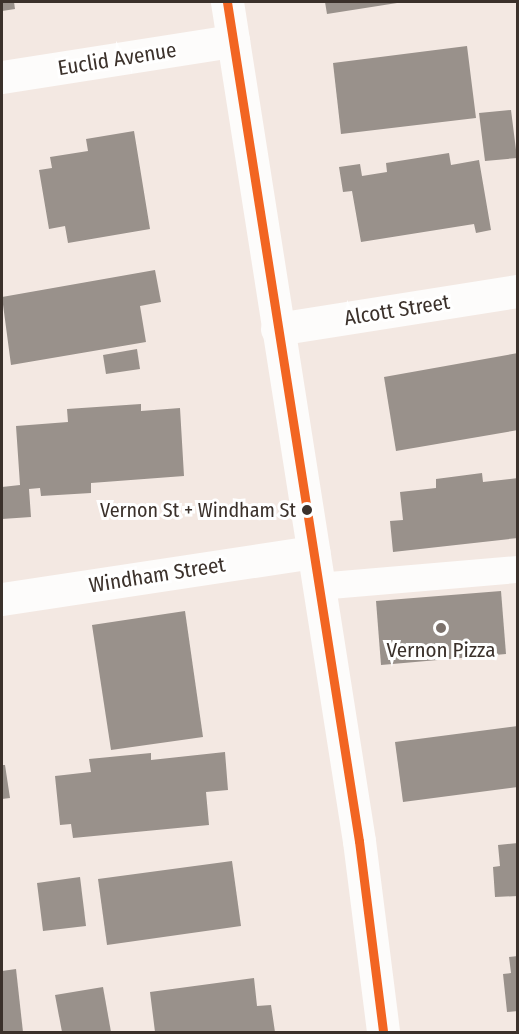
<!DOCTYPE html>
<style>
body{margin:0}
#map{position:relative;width:519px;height:1034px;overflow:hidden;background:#f3e8e2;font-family:"Fira Sans Condensed",sans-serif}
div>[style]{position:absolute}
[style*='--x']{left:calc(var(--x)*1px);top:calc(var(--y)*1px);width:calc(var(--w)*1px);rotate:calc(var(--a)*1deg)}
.building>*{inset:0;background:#99918b}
.service>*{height:27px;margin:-13.5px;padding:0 13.5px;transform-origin:13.5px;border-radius:13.5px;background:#fdfcfb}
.minor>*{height:33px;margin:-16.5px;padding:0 16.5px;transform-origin:16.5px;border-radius:16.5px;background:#fdfcfb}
.tertiary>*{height:33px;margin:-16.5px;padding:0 16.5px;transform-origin:16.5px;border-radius:16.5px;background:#fdfcfb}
.bus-1>*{height:9px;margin:-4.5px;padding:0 4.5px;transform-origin:4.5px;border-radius:4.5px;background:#f26522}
.dots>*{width:16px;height:16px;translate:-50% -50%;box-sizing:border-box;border:3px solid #fff;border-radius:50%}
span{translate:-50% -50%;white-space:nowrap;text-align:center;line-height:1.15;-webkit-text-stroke:6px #fff;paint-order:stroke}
.bus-label{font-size:20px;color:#3b312b}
.right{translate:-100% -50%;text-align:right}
.street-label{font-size:21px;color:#3b312b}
.poi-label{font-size:21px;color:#3b312b}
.frame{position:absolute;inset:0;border:3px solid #3b312b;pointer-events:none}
</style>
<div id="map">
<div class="building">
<i style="clip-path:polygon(2px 2px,14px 2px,15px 9px,2px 11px)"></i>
<i style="clip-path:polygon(325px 2px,397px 2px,397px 3px,327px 14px)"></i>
<i style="clip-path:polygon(467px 46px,476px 118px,341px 134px,333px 63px)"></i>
<i style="clip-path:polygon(511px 110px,517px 158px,485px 161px,479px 113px)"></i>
<i style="clip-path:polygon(134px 131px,150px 229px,68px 243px,65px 226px,49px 229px,39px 170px,52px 168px,50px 157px,88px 151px,86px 139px)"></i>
<i style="clip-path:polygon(449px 153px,451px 165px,479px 160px,491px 230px,476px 233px,474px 224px,361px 242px,352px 191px,343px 192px,339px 167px,360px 164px,362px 176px,387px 172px,386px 163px)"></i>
<i style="clip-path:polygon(155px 270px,161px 302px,140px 306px,146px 342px,11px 365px,2px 297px)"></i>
<i style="clip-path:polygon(137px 349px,140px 369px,106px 374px,103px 355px)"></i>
<i style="clip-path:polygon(518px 353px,518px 430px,396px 451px,384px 377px)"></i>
<i style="clip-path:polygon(141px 404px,141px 411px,180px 408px,184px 476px,91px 483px,91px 493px,41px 496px,40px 488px,29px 489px,31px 517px,2px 519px,2px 487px,20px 485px,16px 426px,68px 422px,67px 409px)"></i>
<i style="clip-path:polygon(482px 473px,483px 482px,518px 478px,518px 538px,393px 552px,390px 521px,403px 520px,400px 492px,436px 488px,436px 479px)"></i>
<i style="clip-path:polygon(501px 591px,506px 654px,381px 665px,376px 601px)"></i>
<i style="clip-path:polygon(185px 611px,203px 737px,111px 750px,92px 625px)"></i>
<i style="clip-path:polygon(518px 726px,518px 787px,403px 802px,395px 742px)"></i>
<i style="clip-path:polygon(225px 752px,228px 790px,206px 792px,209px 825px,73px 838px,71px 824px,60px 825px,55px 776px,91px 772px,89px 759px,151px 753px,151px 760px)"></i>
<i style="clip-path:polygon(2px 765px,5px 765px,10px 798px,2px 799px)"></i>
<i style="clip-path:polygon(518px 843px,518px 896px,495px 897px,493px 867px,500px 866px,498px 845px)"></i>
<i style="clip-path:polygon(232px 861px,241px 926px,107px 945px,98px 879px)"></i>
<i style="clip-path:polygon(80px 877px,86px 926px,43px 931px,37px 883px)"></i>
<i style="clip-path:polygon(518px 956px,518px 1011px,507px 1012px,503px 974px,511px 973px,509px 957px)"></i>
<i style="clip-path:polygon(16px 969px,23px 1032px,2px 1032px,2px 971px)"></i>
<i style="clip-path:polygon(254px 978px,257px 1006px,271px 1005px,275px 1032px,155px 1032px,150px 992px)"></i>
<i style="clip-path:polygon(103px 987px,111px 1032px,62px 1032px,55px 995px)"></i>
</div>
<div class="service">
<i style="--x:318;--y:586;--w:201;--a:-4.9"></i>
</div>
<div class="minor">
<i style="--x:2;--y:77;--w:234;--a:-8.9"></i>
<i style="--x:277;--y:329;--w:244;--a:-9"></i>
<i style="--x:2;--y:599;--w:315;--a:-8.6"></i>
</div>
<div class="tertiary">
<i style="--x:227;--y:2;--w:849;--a:81.06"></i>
<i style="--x:359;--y:841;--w:193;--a:82.8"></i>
</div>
<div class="bus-1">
<i style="--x:227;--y:2;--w:849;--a:81.06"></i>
<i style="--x:359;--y:841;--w:193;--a:82.8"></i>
</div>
<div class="dots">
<i style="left:307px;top:510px;background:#3b312b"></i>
<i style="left:441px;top:628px;background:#7b716b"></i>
</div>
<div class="bus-label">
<span class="right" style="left:296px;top:510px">Vernon St + Windham St</span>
</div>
<div class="street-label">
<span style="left:117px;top:59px;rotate:-9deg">Euclid Avenue</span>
<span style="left:397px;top:310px;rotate:-9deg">Alcott Street</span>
<span style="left:157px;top:575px;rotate:-9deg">Windham Street</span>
</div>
<div class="poi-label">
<span style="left:441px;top:650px">Vernon Pizza</span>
</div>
<div class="frame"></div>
</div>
